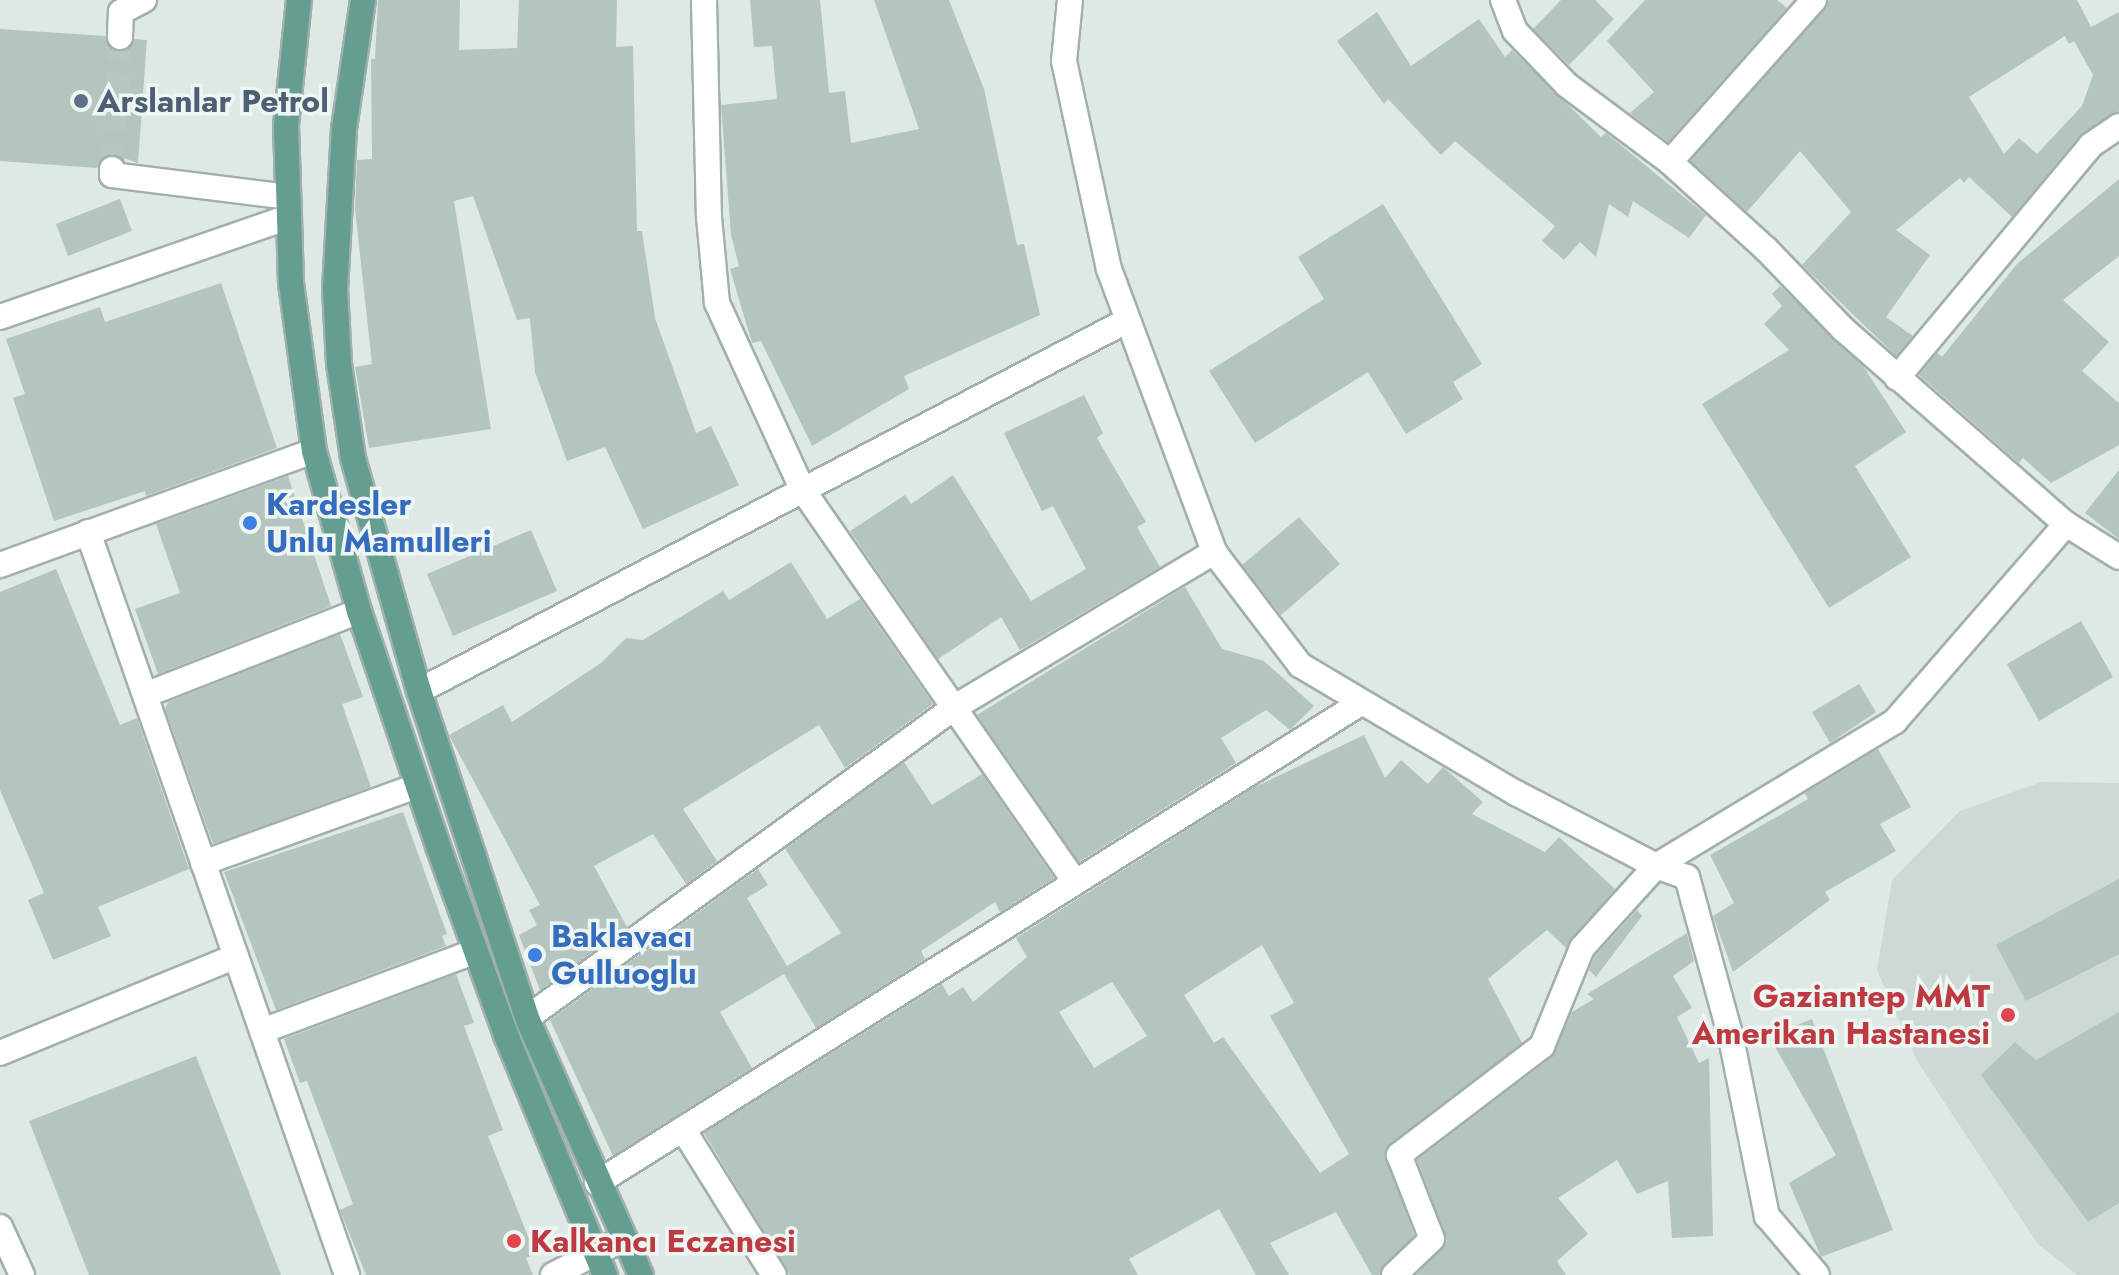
<!DOCTYPE html>
<meta charset="utf-8">
<style>
body{margin:0}
#map{position:relative;width:2119px;height:1275px;overflow:hidden;background:#dee9e5;font-family:Jost,sans-serif}
div>[style]{position:absolute}
[style*='--x']{left:calc(var(--x)*1px);top:calc(var(--y)*1px);width:calc(var(--w)*1px);rotate:calc(var(--a)*1deg)}
.built>*{inset:0;background:#ccd9d4}
.building>*{inset:0;background:#b4c4be}
.minor-tunnel>*{height:24px;margin-top:-12px;transform-origin:0;background:repeating-linear-gradient(90deg,#b8c6c1 0 24px,transparent 0 36px)}
.roads{filter:drop-shadow(2px 0 #a1b0ac) drop-shadow(-2px 0 #a1b0ac) drop-shadow(0 2px #a1b0ac) drop-shadow(0 -2px #a1b0ac)}
.minor>*{height:24px;margin:-12px;padding:0 12px;transform-origin:12px;border-radius:12px;background:#fff}
.major>*{height:24px;margin:-12px;padding:0 12px;transform-origin:12px;border-radius:12px;background:#639e90}
.dots>*{width:22px;height:22px;translate:-50% -50%;box-sizing:border-box;border:4px solid #eef6f2;border-radius:50%}
span{translate:-50% -50%;white-space:nowrap;text-align:center;line-height:1.15;-webkit-text-stroke:7px #eef6f2;paint-order:stroke}
.service-label{font-size:32px;color:#4e5e75;font-weight:700}
.left{translate:0 -50%;text-align:left}
.shop-label{font-size:32px;color:#366cbe;font-weight:700}
.health-label{font-size:32px;color:#be3a42;font-weight:700}
.right{translate:-100% -50%;text-align:right}
</style>
<div id="map">
<div class="built">
<i style="clip-path:polygon(2041px 782px,2119px 783px,2119px 1275px,2077px 1275px,2038px 1244px,1917px 1061px,1877px 970px,1892px 880px,1960px 811px)"></i>
</div>
<div class="building">
<i style="clip-path:polygon(378px 0,460px 0,459px 50px,517px 48px,519px 0,617px 0,616px 47px,633px 46px,637px 231px,642px 231px,655px 318px,696px 433px,711px 426px,739px 485px,643px 529px,605px 447px,567px 461px,535px 372px,530px 318px,517px 320px,473px 196px,454px 201px,491px 429px,369px 448px,355px 367px,372px 364px,355px 209px,357px 160px,372px 159px,371px 59px,375px 59px)"></i>
<i style="clip-path:polygon(750px 0,820px 0,829px 93px,845px 91px,851px 143px,919px 129px,874px 0,949px 0,984px 89px,1017px 245px,1024px 244px,1040px 315px,904px 376px,909px 389px,812px 446px,761px 341px,752px 343px,730px 269px,739px 266px,731px 235px,721px 105px,777px 99px,772px 46px,754px 47px)"></i>
<i style="clip-path:polygon(1561px 0,1595px 0,1614px 19px,1569px 65px,1533px 29px)"></i>
<i style="clip-path:polygon(1645px 0,1777px 0,1787px 8px,1668px 142px,1630px 113px,1654px 92px,1607px 41px)"></i>
<i style="clip-path:polygon(evenodd,1829px 0,2077px 0,2091px 27px,2119px 12px,2119px 111px,2080px 135px,2012px 217px,1969px 177px,1964px 183px,1960px 178px,1896px 230px,1930px 255px,1886px 317px,1913px 336px,1896px 356px,1802px 265px,1851px 212px,1800px 151px,1747px 212px,1691px 161px,1829px 0,2065px 36px,2069px 44px,2074px 41px,2093px 75px,2082px 106px,2037px 154px,2019px 138px,2004px 154px,1969px 97px,2065px 36px)"></i>
<i style="clip-path:polygon(1377px 12px,1411px 66px,1479px 19px,1505px 57px,1512px 50px,1601px 137px,1606px 133px,1706px 215px,1689px 238px,1633px 201px,1628px 217px,1609px 204px,1596px 257px,1580px 242px,1564px 260px,1542px 241px,1555px 226px,1455px 141px,1441px 155px,1388px 99px,1384px 104px,1337px 41px)"></i>
<i style="clip-path:polygon(0 29px,105px 36px,119px 52px,128px 50px,135px 39px,147px 40px,138px 163px,113px 154px,104px 156px,97px 168px,0 161px)"></i>
<i style="clip-path:polygon(2119px 179px,2119px 256px,2063px 300px,2109px 342px,2082px 371px,2119px 403px,2119px 445px,2051px 483px,2023px 458px,2019px 463px,1919px 375px,1937px 353px,1942px 357px,2017px 264px)"></i>
<i style="clip-path:polygon(120px 199px,132px 231px,68px 256px,56px 224px)"></i>
<i style="clip-path:polygon(1383px 204px,1482px 364px,1453px 382px,1463px 399px,1406px 434px,1368px 372px,1255px 443px,1209px 371px,1324px 299px,1298px 257px)"></i>
<i style="clip-path:polygon(221px 283px,277px 448px,146px 496px,145px 491px,54px 521px,13px 398px,25px 394px,6px 339px,100px 307px,105px 322px)"></i>
<i style="clip-path:polygon(1780px 286px,1863px 366px,1906px 432px,1855px 466px,1911px 557px,1829px 608px,1702px 404px,1789px 350px,1764px 324px,1782px 306px,1772px 294px)"></i>
<i style="clip-path:polygon(1084px 395px,1103px 433px,1097px 438px,1146px 522px,1137px 527px,1160px 567px,1020px 650px,1001px 617px,938px 659px,850px 531px,905px 495px,911px 504px,953px 475px,1031px 601px,1086px 569px,1053px 506px,1042px 511px,1004px 433px)"></i>
<i style="clip-path:polygon(2119px 470px,2119px 539px,2085px 513px)"></i>
<i style="clip-path:polygon(288px 476px,331px 606px,158px 674px,135px 609px,180px 593px,156px 524px)"></i>
<i style="clip-path:polygon(1299px 517px,1340px 564px,1281px 615px,1242px 565px)"></i>
<i style="clip-path:polygon(531px 530px,557px 591px,453px 636px,427px 574px)"></i>
<i style="clip-path:polygon(791px 562px,827px 619px,860px 599px,933px 704px,845px 768px,819px 725px,683px 809px,717px 861px,686px 884px,653px 834px,594px 866px,627px 927px,540px 990px,519px 935px,537px 925px,529px 910px,540px 905px,449px 735px,503px 705px,512px 722px,601px 663px,626px 638px,643px 640px,723px 591px,729px 600px)"></i>
<i style="clip-path:polygon(56px 569px,120px 725px,137px 718px,189px 869px,98px 907px,111px 936px,53px 960px,28px 900px,44px 893px,0 790px,0 592px)"></i>
<i style="clip-path:polygon(1185px 587px,1222px 649px,1264px 661px,1314px 706px,1290px 730px,1266px 710px,1221px 738px,1236px 763px,1079px 862px,977px 715px)"></i>
<i style="clip-path:polygon(2081px 621px,2113px 677px,2039px 721px,2007px 664px)"></i>
<i style="clip-path:polygon(340px 634px,363px 697px,342px 704px,371px 787px,213px 844px,165px 709px,168px 702px)"></i>
<i style="clip-path:polygon(1859px 684px,1876px 712px,1830px 743px,1812px 712px)"></i>
<i style="clip-path:polygon(evenodd,1364px 735px,1385px 778px,1401px 760px,1428px 784px,1443px 767px,1483px 802px,1472px 814px,1545px 852px,1559px 837px,1615px 889px,1566px 948px,1547px 930px,1488px 979px,1522px 1043px,1385px 1150px,1414px 1235px,1379px 1275px,1372px 1275px,1336px 1212px,1270px 1243px,1289px 1275px,1256px 1275px,1219px 1209px,1129px 1259px,1138px 1275px,790px 1275px,704px 1133px,942px 984px,949px 996px,963px 987px,973px 1002px,1027px 957px,1016px 938px,1255px 787px,1364px 735px,1262px 945px,1294px 1003px,1270px 1016px,1349px 1154px,1320px 1173px,1223px 1037px,1214px 1043px,1184px 995px,1262px 945px,1364px 735px,1112px 982px,1147px 1036px,1094px 1068px,1059px 1012px,1112px 982px)"></i>
<i style="clip-path:polygon(1878px 749px,1911px 807px,1880px 824px,1896px 851px,1825px 892px,1830px 900px,1733px 972px,1713px 916px,1734px 903px,1710px 855px,1808px 799px,1805px 793px)"></i>
<i style="clip-path:polygon(904px 762px,932px 805px,982px 774px,1054px 878px,1000px 912px,995px 902px,921px 951px,925px 959px,816px 1028px,784px 974px,720px 1012px,752px 1068px,613px 1156px,550px 1020px,758px 869px,768px 885px,747px 898px,787px 966px,841px 933px,785px 849px)"></i>
<i style="clip-path:polygon(403px 812px,447px 934px,442px 936px,446px 946px,276px 1010px,224px 872px)"></i>
<i style="clip-path:polygon(2119px 879px,2119px 954px,2026px 1001px,1996px 945px)"></i>
<i style="clip-path:polygon(1637px 910px,1642px 916px,1596px 977px,1589px 970px,1595px 956px)"></i>
<i style="clip-path:polygon(1687px 933px,1694px 961px,1673px 976px,1692px 1008px,1677px 1017px,1699px 1063px,1709px 1058px,1713px 1236px,1672px 1238px,1668px 1181px,1637px 1194px,1617px 1160px,1558px 1198px,1588px 1234px,1557px 1261px,1566px 1275px,1416px 1275px,1447px 1241px,1417px 1160px,1551px 1058px,1572px 1012px,1594px 999px,1587px 994px)"></i>
<i style="clip-path:polygon(456px 974px,474px 1023px,464px 1026px,503px 1130px,488px 1136px,535px 1254px,526px 1258px,533px 1275px,366px 1275px,340px 1210px,353px 1204px,307px 1081px,300px 1083px,284px 1039px)"></i>
<i style="clip-path:polygon(2119px 1012px,2119px 1203px,2088px 1222px,1981px 1075px,2015px 1042px,2036px 1060px)"></i>
<i style="clip-path:polygon(1812px 1019px,1893px 1230px,1821px 1257px,1789px 1183px,1836px 1155px,1769px 1036px)"></i>
<i style="clip-path:polygon(196px 1056px,281px 1275px,89px 1275px,29px 1121px)"></i>
</div>
<div class="minor-tunnel">
<i style="--x:112;--y:169;--w:132;--a:-86.5"></i>
</div>
<div class="roads">
<div class="minor">
<i style="--x:704;--y:0;--w:217;--a:88.7"></i>
<i style="--x:709;--y:217;--w:86;--a:84.7"></i>
<i style="--x:717;--y:303;--w:205;--a:65.4"></i>
<i style="--x:802;--y:489;--w:479;--a:55.2"></i>
<i style="--x:1070;--y:0;--w:61;--a:95.6"></i>
<i style="--x:1064;--y:61;--w:213;--a:77.8"></i>
<i style="--x:1109;--y:269;--w:302;--a:69.6"></i>
<i style="--x:1214;--y:552;--w:142;--a:52.7"></i>
<i style="--x:1300;--y:665;--w:251;--a:30.7"></i>
<i style="--x:1516;--y:793;--w:158;--a:27.5"></i>
<i style="--x:1656;--y:866;--w:280;--a:-31.2"></i>
<i style="--x:1895;--y:721;--w:261;--a:-49"></i>
<i style="--x:1503;--y:0;--w:33;--a:69"></i>
<i style="--x:1515;--y:31;--w:75;--a:46.1"></i>
<i style="--x:1567;--y:85;--w:129;--a:36.8"></i>
<i style="--x:1670;--y:162;--w:130;--a:42.2"></i>
<i style="--x:1766;--y:249;--w:111;--a:46.1"></i>
<i style="--x:1843;--y:329;--w:296;--a:41.2"></i>
<i style="--x:2066;--y:524;--w:62;--a:31.9"></i>
<i style="--x:120;--y:37;--w:25;--a:-88"></i>
<i style="--x:121;--y:12;--w:26;--a:-28"></i>
<i style="--x:1670;--y:162;--w:217;--a:-48.4"></i>
<i style="--x:112;--y:169;--w:6;--a:90"></i>
<i style="--x:112;--y:175;--w:177;--a:7.1"></i>
<i style="--x:0;--y:317;--w:306;--a:-19.1"></i>
<i style="--x:1897;--y:378;--w:303;--a:-50.2"></i>
<i style="--x:2091;--y:145;--w:34;--a:-34"></i>
<i style="--x:88;--y:532;--w:787;--a:70.78"></i>
<i style="--x:0;--y:565;--w:334;--a:-20"></i>
<i style="--x:419;--y:691;--w:800;--a:-27.62"></i>
<i style="--x:145;--y:695;--w:230;--a:-21.4"></i>
<i style="--x:203;--y:863;--w:227;--a:-19.8"></i>
<i style="--x:527;--y:1018;--w:529;--a:-36"></i>
<i style="--x:955;--y:707;--w:302;--a:-30.9"></i>
<i style="--x:262;--y:1031;--w:228;--a:-20.5"></i>
<i style="--x:0;--y:1053;--w:255;--a:-22.3"></i>
<i style="--x:683;--y:1129;--w:172;--a:58.1"></i>
<i style="--x:597;--y:1183;--w:900;--a:-32.15"></i>
<i style="--x:0;--y:1227;--w:53;--a:65.4"></i>
<i style="--x:553;--y:1275;--w:79;--a:-27.2"></i>
<i style="--x:1394;--y:1275;--w:52;--a:-43.5"></i>
<i style="--x:1432;--y:1239;--w:90;--a:-111.4"></i>
<i style="--x:1399;--y:1155;--w:180;--a:-37.3"></i>
<i style="--x:1542;--y:1046;--w:106;--a:-67.8"></i>
<i style="--x:1582;--y:948;--w:110;--a:-47.9"></i>
<i style="--x:1656;--y:866;--w:33;--a:20"></i>
<i style="--x:1687;--y:877;--w:167;--a:74.7"></i>
<i style="--x:1731;--y:1038;--w:182;--a:78.6"></i>
<i style="--x:1767;--y:1216;--w:77;--a:49.7"></i>
</div>
<div class="major">
<i style="--x:299;--y:0;--w:127;--a:95.9"></i>
<i style="--x:286;--y:126;--w:91;--a:88.1"></i>
<i style="--x:289;--y:217;--w:66;--a:88.3"></i>
<i style="--x:291;--y:283;--w:170;--a:82.2"></i>
<i style="--x:314;--y:451;--w:166;--a:74.3"></i>
<i style="--x:359;--y:611;--w:248;--a:71.4"></i>
<i style="--x:438;--y:846;--w:201;--a:70.2"></i>
<i style="--x:506;--y:1035;--w:260;--a:67.6"></i>
<i style="--x:363;--y:0;--w:130;--a:98.4"></i>
<i style="--x:344;--y:129;--w:160;--a:93.2"></i>
<i style="--x:335;--y:289;--w:75;--a:86.9"></i>
<i style="--x:339;--y:364;--w:95;--a:81.5"></i>
<i style="--x:353;--y:458;--w:242;--a:74.2"></i>
<i style="--x:419;--y:691;--w:344;--a:71.7"></i>
<i style="--x:527;--y:1018;--w:281;--a:66.1"></i>
</div>
</div>
<div class="dots">
<i style="left:81px;top:101px;background:#5c6f8a"></i>
<i style="left:250px;top:523px;background:#3f7fe0"></i>
<i style="left:535px;top:955px;background:#3f7fe0"></i>
<i style="left:2008px;top:1015px;background:#e0444e"></i>
<i style="left:514px;top:1241px;background:#e0444e"></i>
</div>
<div class="service-label">
<span class="left" style="left:97px;top:101px">Arslanlar Petrol</span>
</div>
<div class="shop-label">
<span class="left" style="left:266px;top:523px">Kardesler<br>Unlu Mamulleri</span>
<span class="left" style="left:551px;top:955px">Baklavacı<br>Gulluoglu</span>
</div>
<div class="health-label">
<span class="right" style="left:1990px;top:1015px">Gaziantep MMT<br>Amerikan Hastanesi</span>
<span class="left" style="left:530px;top:1241px">Kalkancı Eczanesi</span>
</div>
</div>
